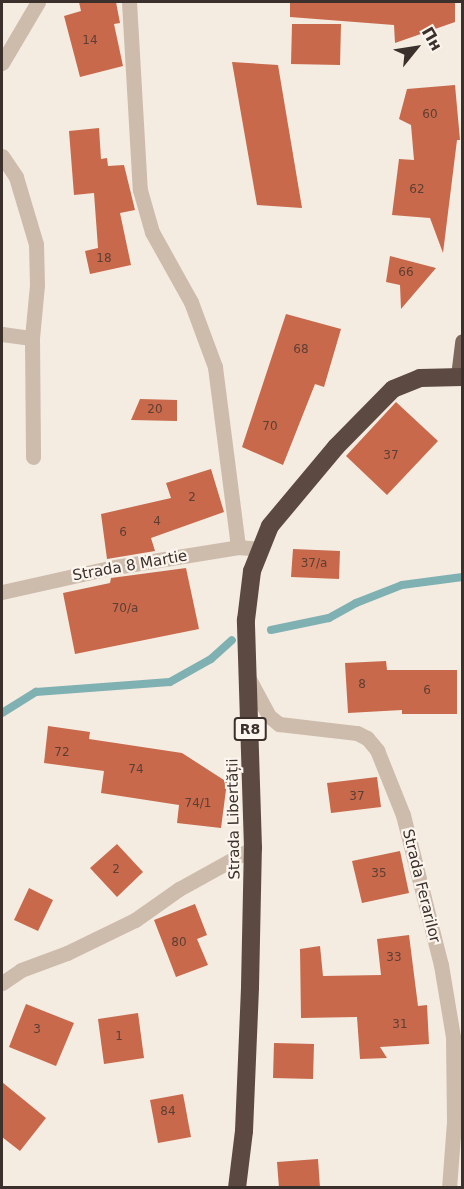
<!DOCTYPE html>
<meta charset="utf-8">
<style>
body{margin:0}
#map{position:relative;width:464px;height:1189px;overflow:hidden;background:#f4ebe1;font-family:"DejaVu Sans",sans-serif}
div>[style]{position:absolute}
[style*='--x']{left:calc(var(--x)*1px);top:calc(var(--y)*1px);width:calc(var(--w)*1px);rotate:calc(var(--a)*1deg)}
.stream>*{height:8px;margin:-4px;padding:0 4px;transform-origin:4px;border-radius:4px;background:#7fb0b2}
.building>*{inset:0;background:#c8694b}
.minor>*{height:15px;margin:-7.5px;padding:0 7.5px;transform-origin:7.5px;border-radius:7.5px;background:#cdbbac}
.major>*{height:15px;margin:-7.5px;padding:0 7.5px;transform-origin:7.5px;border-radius:7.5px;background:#7d675c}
.highway>*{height:18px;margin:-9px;padding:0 9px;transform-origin:9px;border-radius:9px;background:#5c4a42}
span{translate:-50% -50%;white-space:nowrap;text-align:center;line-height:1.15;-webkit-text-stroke:4.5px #fbf5ee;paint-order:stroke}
.number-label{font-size:12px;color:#5e3e33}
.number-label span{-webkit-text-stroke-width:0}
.shield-label span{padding:2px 4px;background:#fbf5ee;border:2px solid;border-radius:4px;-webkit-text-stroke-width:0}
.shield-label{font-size:14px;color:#3b302b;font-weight:700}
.street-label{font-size:15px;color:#3b302b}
.frame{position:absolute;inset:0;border:3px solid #3b302b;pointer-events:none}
.north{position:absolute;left:386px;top:18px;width:60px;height:60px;-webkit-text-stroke:4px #fbf5ee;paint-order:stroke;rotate:60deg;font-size:16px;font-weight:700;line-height:24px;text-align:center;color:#3b302b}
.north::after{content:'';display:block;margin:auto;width:21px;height:27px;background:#3b302b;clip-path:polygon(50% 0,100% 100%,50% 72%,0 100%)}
</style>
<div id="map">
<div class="stream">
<i style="--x:271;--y:630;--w:59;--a:-11.7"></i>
<i style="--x:329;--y:618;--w:31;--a:-29"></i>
<i style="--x:356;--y:603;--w:49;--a:-21.4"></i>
<i style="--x:402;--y:585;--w:61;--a:-7.6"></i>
<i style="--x:2;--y:713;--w:40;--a:-32"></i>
<i style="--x:36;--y:692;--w:134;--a:-4.3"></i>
<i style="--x:170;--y:682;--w:47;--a:-29.3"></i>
<i style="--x:211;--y:659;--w:28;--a:-42"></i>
</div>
<div class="building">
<i style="clip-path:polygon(79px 2px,116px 2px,120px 23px,114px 24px,123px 66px,80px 77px,64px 16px,81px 11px)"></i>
<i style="clip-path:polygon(290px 2px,455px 2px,455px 22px,395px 43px,394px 25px,290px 17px)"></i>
<i style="clip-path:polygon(292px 24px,341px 24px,340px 65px,291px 64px)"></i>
<i style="clip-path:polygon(232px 62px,278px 65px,302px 208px,257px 205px)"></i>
<i style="clip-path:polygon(455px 85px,460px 140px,457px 140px,443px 253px,430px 218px,392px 215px,399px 159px,414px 160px,411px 125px,399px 119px,407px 89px)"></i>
<i style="clip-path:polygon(99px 128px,101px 159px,107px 158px,108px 166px,124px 165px,135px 210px,120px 213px,131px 265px,90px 274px,85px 251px,98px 248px,94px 193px,74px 195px,69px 131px)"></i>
<i style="clip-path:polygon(390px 256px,436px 268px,401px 309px,400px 285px,386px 282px)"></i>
<i style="clip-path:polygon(286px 314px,341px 329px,324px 387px,315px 384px,283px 465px,242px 447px)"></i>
<i style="clip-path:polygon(140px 399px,177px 400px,177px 421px,131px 420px)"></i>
<i style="clip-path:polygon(396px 402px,438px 441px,387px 495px,346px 456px)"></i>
<i style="clip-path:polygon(211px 469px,224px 512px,151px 538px,155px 551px,107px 559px,101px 514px,171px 498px,166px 483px)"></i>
<i style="clip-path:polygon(293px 549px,340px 551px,339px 579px,291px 577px)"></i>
<i style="clip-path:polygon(186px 568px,199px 629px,75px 654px,63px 593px,110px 583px,111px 578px)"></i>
<i style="clip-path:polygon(386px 661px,387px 670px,457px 670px,457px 714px,402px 714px,402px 710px,348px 713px,345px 663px)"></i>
<i style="clip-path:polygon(48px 726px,90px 732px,89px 739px,182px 753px,227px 782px,221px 828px,177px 823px,179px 805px,101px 793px,104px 771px,44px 763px)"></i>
<i style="clip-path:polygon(377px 777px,381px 807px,331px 813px,327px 783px)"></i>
<i style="clip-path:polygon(117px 844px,143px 872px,117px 897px,90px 868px)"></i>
<i style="clip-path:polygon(400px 851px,409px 893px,362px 903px,352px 861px)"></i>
<i style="clip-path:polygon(29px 888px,53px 900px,38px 931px,14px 920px)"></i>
<i style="clip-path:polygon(195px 904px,207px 935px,197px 939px,208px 965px,176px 977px,154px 920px)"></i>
<i style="clip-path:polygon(409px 935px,418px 1006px,427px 1005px,429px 1044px,380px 1047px,387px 1058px,360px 1059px,357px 1017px,301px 1018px,300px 949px,320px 946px,323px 976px,381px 975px,377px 939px)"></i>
<i style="clip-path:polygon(26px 1004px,74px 1023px,56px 1066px,9px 1047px)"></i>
<i style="clip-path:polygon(138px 1013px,144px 1058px,104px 1064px,98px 1019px)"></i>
<i style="clip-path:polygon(274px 1043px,314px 1044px,313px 1079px,273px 1078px)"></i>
<i style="clip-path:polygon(2px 1082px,46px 1118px,20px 1151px,2px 1137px)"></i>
<i style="clip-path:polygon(183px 1094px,191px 1137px,158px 1143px,150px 1100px)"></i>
<i style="clip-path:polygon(318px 1159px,320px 1188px,279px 1188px,277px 1162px)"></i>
</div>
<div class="minor">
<i style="--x:129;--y:2;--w:188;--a:86.7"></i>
<i style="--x:140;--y:190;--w:44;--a:74.1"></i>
<i style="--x:152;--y:232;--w:80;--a:60.9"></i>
<i style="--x:191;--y:302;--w:69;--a:69.7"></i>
<i style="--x:215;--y:367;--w:181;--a:82.7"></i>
<i style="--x:2;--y:63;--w:71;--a:-59.5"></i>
<i style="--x:2;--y:156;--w:25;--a:56"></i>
<i style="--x:16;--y:177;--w:70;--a:73.4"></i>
<i style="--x:36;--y:244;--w:41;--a:88.6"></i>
<i style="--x:37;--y:285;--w:53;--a:95.4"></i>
<i style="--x:32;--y:338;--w:119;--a:89.5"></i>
<i style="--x:2;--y:334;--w:30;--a:8"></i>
<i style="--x:2;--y:592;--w:110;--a:-12.6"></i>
<i style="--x:109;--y:568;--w:131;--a:-9.2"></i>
<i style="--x:238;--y:547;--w:21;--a:5"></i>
<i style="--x:249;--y:679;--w:42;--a:61.6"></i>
<i style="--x:269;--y:716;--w:13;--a:39"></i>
<i style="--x:279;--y:724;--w:79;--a:6.6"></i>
<i style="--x:357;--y:733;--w:11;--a:27"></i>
<i style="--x:367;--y:738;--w:16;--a:50"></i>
<i style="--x:377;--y:750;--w:70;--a:68.2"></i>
<i style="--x:403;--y:815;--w:155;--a:75.8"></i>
<i style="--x:441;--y:965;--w:73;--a:80.5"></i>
<i style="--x:453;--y:1037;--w:85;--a:89.3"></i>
<i style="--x:454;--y:1122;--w:66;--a:94.3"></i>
<i style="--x:2;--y:983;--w:23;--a:-34"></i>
<i style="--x:21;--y:970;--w:49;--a:-20.3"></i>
<i style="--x:67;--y:953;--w:76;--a:-25.9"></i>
<i style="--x:135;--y:920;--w:54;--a:-35.2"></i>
<i style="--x:179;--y:889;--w:85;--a:-29"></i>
</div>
<div class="major">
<i style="--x:458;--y:376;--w:35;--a:-83"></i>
</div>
<div class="highway">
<i style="--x:237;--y:1188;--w:57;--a:-83"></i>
<i style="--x:244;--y:1131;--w:144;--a:-87.6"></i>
<i style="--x:250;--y:987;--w:139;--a:-88.8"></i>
<i style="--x:253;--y:848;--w:228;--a:-91.8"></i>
<i style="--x:246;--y:620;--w:49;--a:-83"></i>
<i style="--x:252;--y:571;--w:48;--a:-68.2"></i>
<i style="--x:270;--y:526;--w:103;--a:-50.1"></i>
<i style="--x:336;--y:447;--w:81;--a:-45.5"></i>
<i style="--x:393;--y:389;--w:29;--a:-22"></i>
<i style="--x:420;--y:378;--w:42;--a:-1.4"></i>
</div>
<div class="number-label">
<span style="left:90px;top:41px">14</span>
<span style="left:430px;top:115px">60</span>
<span style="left:417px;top:190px">62</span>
<span style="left:104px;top:259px">18</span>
<span style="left:406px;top:273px">66</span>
<span style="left:301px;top:350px">68</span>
<span style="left:155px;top:410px">20</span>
<span style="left:270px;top:427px">70</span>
<span style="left:391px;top:456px">37</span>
<span style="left:192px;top:498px">2</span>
<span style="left:157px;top:522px">4</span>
<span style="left:123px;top:533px">6</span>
<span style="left:314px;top:564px">37/a</span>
<span style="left:125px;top:609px">70/a</span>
<span style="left:362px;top:685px">8</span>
<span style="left:427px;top:691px">6</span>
<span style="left:62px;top:753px">72</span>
<span style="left:136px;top:770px">74</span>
<span style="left:357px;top:797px">37</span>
<span style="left:198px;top:804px">74/1</span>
<span style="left:116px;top:870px">2</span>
<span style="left:379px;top:874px">35</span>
<span style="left:179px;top:943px">80</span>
<span style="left:394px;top:958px">33</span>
<span style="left:400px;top:1025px">31</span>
<span style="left:37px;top:1030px">3</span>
<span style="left:119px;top:1037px">1</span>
<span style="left:168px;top:1112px">84</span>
</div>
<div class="shield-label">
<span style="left:250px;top:729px">R8</span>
</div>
<div class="street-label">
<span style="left:130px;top:566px;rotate:-10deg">Strada 8 Martie</span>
<span style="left:234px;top:819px;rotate:-91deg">Strada Libertății</span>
<span style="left:421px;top:886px;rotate:76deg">Strada Ferarilor</span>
</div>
<div class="frame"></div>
<div class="north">Пн</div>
</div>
